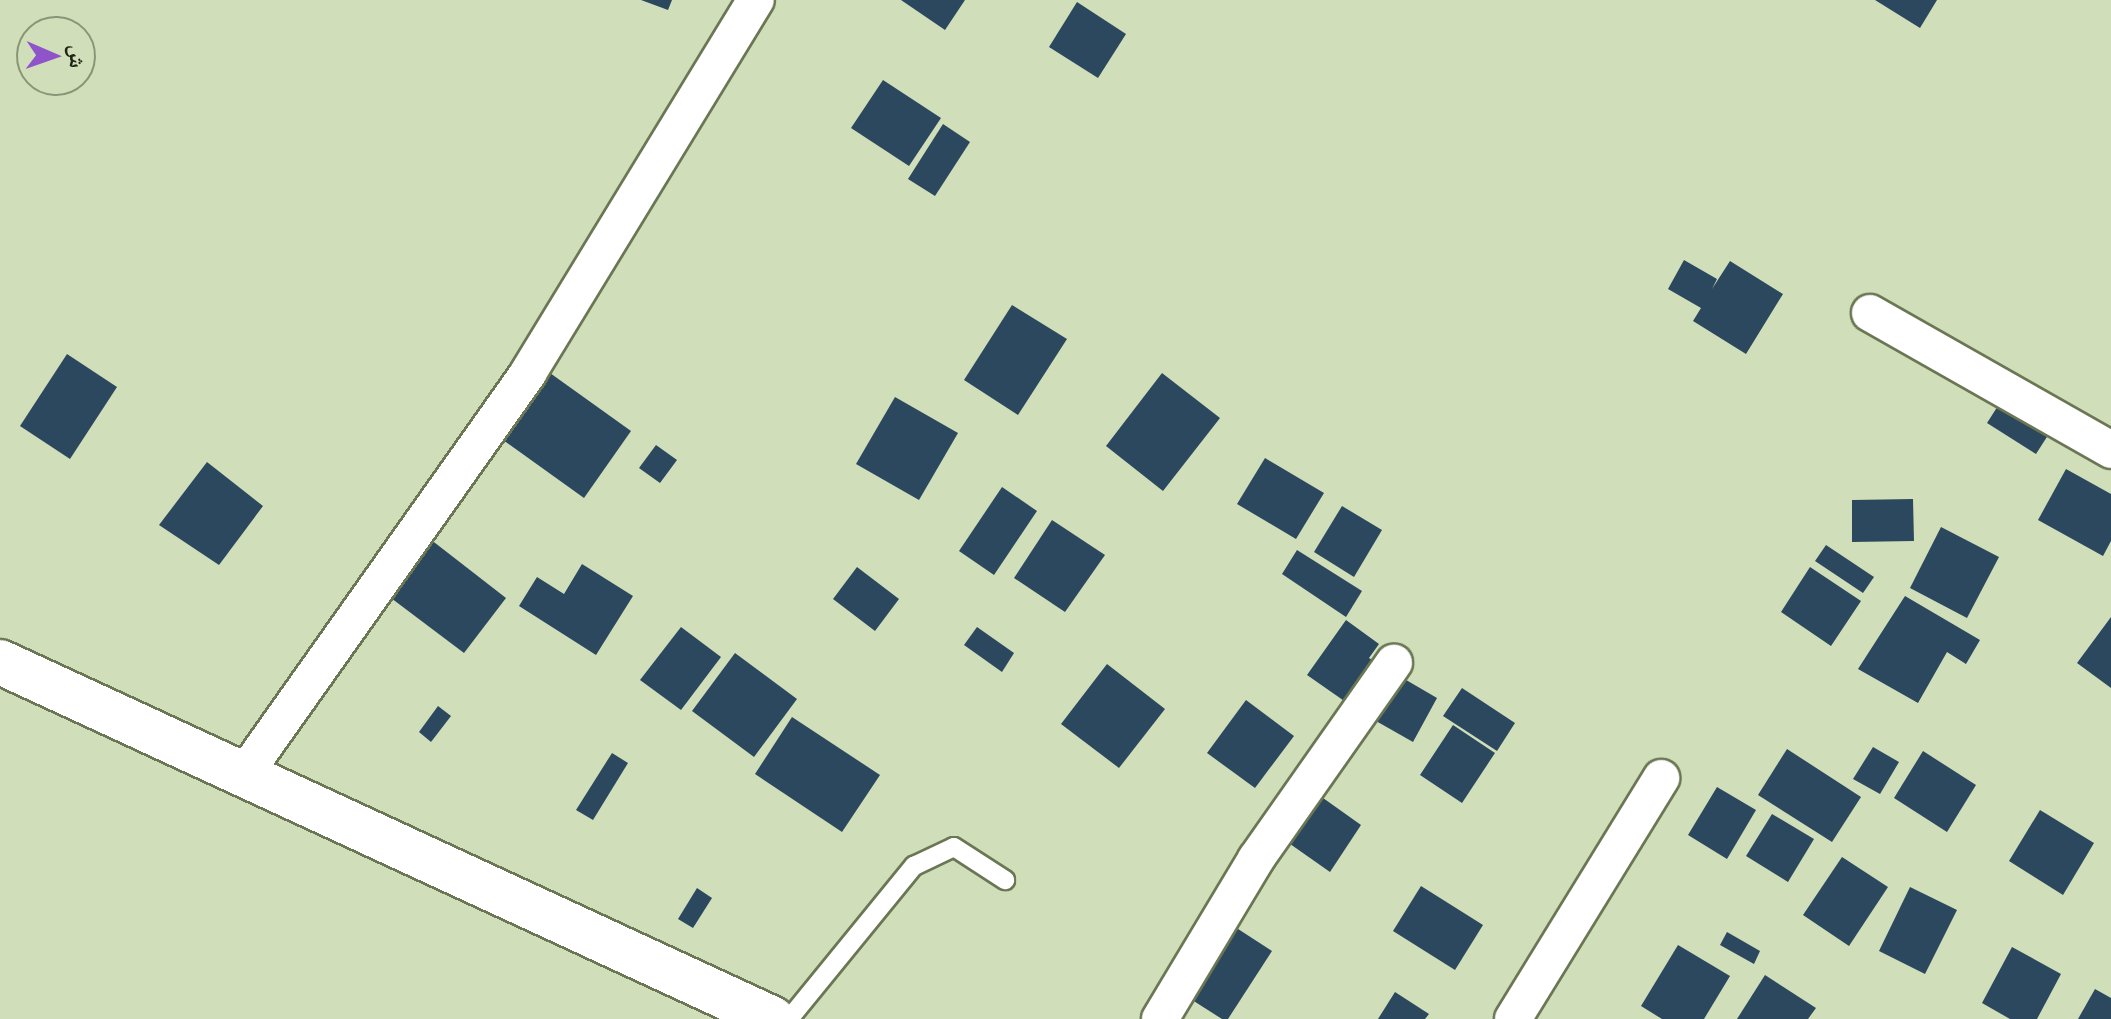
<!DOCTYPE html>
<meta charset="utf-8">
<style>
body{margin:0}
#map{position:relative;width:2111px;height:1019px;overflow:hidden;background:#d0dfb9;font-family:"Space Grotesk","Noto Naskh Arabic",sans-serif}
div>[style]{position:absolute}
[style*='--x']{left:calc(var(--x)*1px);top:calc(var(--y)*1px);width:calc(var(--w)*1px);rotate:calc(var(--a)*1deg)}
.building>*{inset:0;background:#2b485f}
.roads{filter:drop-shadow(2px 0 #6a7654) drop-shadow(-2px 0 #6a7654) drop-shadow(0 2px #6a7654) drop-shadow(0 -2px #6a7654)}
.lane>*{height:18px;margin:-9px;padding:0 9px;transform-origin:9px;border-radius:9px;background:#fff}
.street>*{height:36px;margin:-18px;padding:0 18px;transform-origin:18px;border-radius:18px;background:#fff}
.secondary>*{height:44px;margin:-22px;padding:0 22px;transform-origin:22px;border-radius:22px;background:#fff}
span{translate:-50% -50%;white-space:nowrap;text-align:center;line-height:1.15;-webkit-text-stroke:8px #d0dfb9;paint-order:stroke}
.north{position:absolute;left:16px;top:16px;width:80px;height:80px;box-sizing:border-box;background:#d0dfb9;border:2px solid #8a9578;border-radius:50%;rotate:92deg;font-size:22px;font-weight:700;line-height:32px;text-align:center;color:#202517}
.north::after{content:'';display:block;margin:auto;width:28px;height:36px;background:#8f53ca;clip-path:polygon(50% 0,100% 100%,50% 72%,0 100%)}
</style>
<div id="map">
<div class="building">
<i style="clip-path:polygon(641px 0,672px 0,668px 10px)"></i>
<i style="clip-path:polygon(901px 0,965px 0,945px 30px)"></i>
<i style="clip-path:polygon(1875px 0,1937px 0,1920px 28px)"></i>
<i style="clip-path:polygon(1077px 2px,1126px 34px,1098px 78px,1049px 47px)"></i>
<i style="clip-path:polygon(883px 80px,941px 118px,909px 166px,851px 128px)"></i>
<i style="clip-path:polygon(943px 124px,970px 142px,935px 196px,908px 179px)"></i>
<i style="clip-path:polygon(1684px 260px,1717px 279px,1712px 289px,1730px 261px,1783px 294px,1746px 354px,1693px 321px,1701px 308px,1668px 289px)"></i>
<i style="clip-path:polygon(1012px 305px,1067px 339px,1018px 415px,964px 380px)"></i>
<i style="clip-path:polygon(67px 354px,117px 387px,70px 459px,20px 426px)"></i>
<i style="clip-path:polygon(550px 373px,631px 431px,584px 498px,503px 440px)"></i>
<i style="clip-path:polygon(1162px 373px,1220px 418px,1163px 491px,1106px 446px)"></i>
<i style="clip-path:polygon(895px 397px,958px 433px,919px 500px,856px 464px)"></i>
<i style="clip-path:polygon(2003px 398px,2052px 429px,2036px 454px,1987px 423px)"></i>
<i style="clip-path:polygon(656px 445px,677px 460px,660px 483px,639px 468px)"></i>
<i style="clip-path:polygon(1265px 458px,1324px 493px,1296px 539px,1237px 504px)"></i>
<i style="clip-path:polygon(207px 462px,263px 506px,219px 565px,159px 525px)"></i>
<i style="clip-path:polygon(2066px 469px,2111px 494px,2111px 541px,2103px 556px,2038px 520px)"></i>
<i style="clip-path:polygon(1002px 487px,1037px 511px,994px 575px,959px 551px)"></i>
<i style="clip-path:polygon(1913px 499px,1914px 541px,1852px 542px,1852px 500px)"></i>
<i style="clip-path:polygon(1342px 506px,1382px 530px,1354px 577px,1314px 552px)"></i>
<i style="clip-path:polygon(1052px 520px,1105px 555px,1065px 612px,1014px 578px)"></i>
<i style="clip-path:polygon(1941px 527px,1999px 557px,1967px 618px,1910px 588px)"></i>
<i style="clip-path:polygon(430px 539px,506px 598px,464px 653px,387px 595px)"></i>
<i style="clip-path:polygon(1826px 545px,1874px 577px,1863px 593px,1815px 561px)"></i>
<i style="clip-path:polygon(1297px 550px,1362px 591px,1346px 617px,1282px 574px)"></i>
<i style="clip-path:polygon(582px 564px,633px 596px,596px 655px,519px 606px,537px 577px,564px 594px)"></i>
<i style="clip-path:polygon(857px 567px,899px 599px,875px 631px,833px 599px)"></i>
<i style="clip-path:polygon(1810px 567px,1861px 601px,1831px 646px,1781px 612px)"></i>
<i style="clip-path:polygon(1905px 596px,1980px 640px,1966px 664px,1947px 652px,1918px 703px,1858px 669px)"></i>
<i style="clip-path:polygon(2111px 617px,2111px 688px,2077px 663px)"></i>
<i style="clip-path:polygon(1346px 620px,1379px 644px,1369px 658px,1378px 664px,1350px 705px,1307px 675px)"></i>
<i style="clip-path:polygon(681px 627px,721px 657px,681px 710px,640px 680px)"></i>
<i style="clip-path:polygon(977px 627px,1014px 653px,1002px 672px,964px 645px)"></i>
<i style="clip-path:polygon(735px 653px,797px 699px,754px 757px,692px 711px)"></i>
<i style="clip-path:polygon(1107px 664px,1165px 709px,1119px 768px,1061px 724px)"></i>
<i style="clip-path:polygon(1401px 677px,1437px 698px,1413px 742px,1376px 721px)"></i>
<i style="clip-path:polygon(1462px 688px,1515px 723px,1497px 751px,1443px 716px)"></i>
<i style="clip-path:polygon(1246px 700px,1294px 736px,1255px 788px,1207px 753px)"></i>
<i style="clip-path:polygon(438px 706px,451px 716px,431px 742px,419px 732px)"></i>
<i style="clip-path:polygon(792px 717px,880px 775px,842px 832px,755px 774px)"></i>
<i style="clip-path:polygon(1453px 725px,1495px 753px,1462px 803px,1420px 775px)"></i>
<i style="clip-path:polygon(1873px 747px,1899px 762px,1880px 794px,1853px 779px)"></i>
<i style="clip-path:polygon(1787px 749px,1861px 797px,1832px 842px,1758px 795px)"></i>
<i style="clip-path:polygon(1923px 751px,1976px 785px,1947px 832px,1894px 798px)"></i>
<i style="clip-path:polygon(612px 753px,628px 763px,593px 820px,576px 810px)"></i>
<i style="clip-path:polygon(1717px 787px,1756px 810px,1727px 859px,1688px 835px)"></i>
<i style="clip-path:polygon(1316px 793px,1361px 825px,1330px 872px,1283px 839px)"></i>
<i style="clip-path:polygon(2040px 810px,2094px 843px,2063px 895px,2009px 861px)"></i>
<i style="clip-path:polygon(1772px 814px,1814px 839px,1788px 882px,1746px 856px)"></i>
<i style="clip-path:polygon(1842px 857px,1888px 887px,1849px 946px,1803px 915px)"></i>
<i style="clip-path:polygon(1421px 886px,1483px 925px,1455px 970px,1393px 931px)"></i>
<i style="clip-path:polygon(1910px 887px,1957px 910px,1925px 974px,1879px 951px)"></i>
<i style="clip-path:polygon(697px 888px,712px 898px,693px 928px,678px 919px)"></i>
<i style="clip-path:polygon(1235px 927px,1272px 951px,1228px 1019px,1222px 1019px,1189px 998px)"></i>
<i style="clip-path:polygon(1727px 932px,1760px 951px,1754px 964px,1720px 945px)"></i>
<i style="clip-path:polygon(1678px 945px,1730px 976px,1704px 1019px,1662px 1019px,1641px 1006px)"></i>
<i style="clip-path:polygon(2012px 947px,2061px 974px,2037px 1019px,2010px 1019px,1982px 1003px)"></i>
<i style="clip-path:polygon(1765px 975px,1816px 1008px,1808px 1019px,1737px 1019px)"></i>
<i style="clip-path:polygon(2095px 989px,2111px 998px,2111px 1019px,2078px 1019px)"></i>
<i style="clip-path:polygon(1395px 992px,1429px 1014px,1425px 1019px,1378px 1019px)"></i>
</div>
<div class="roads">
<div class="lane">
<i style="--x:789;--y:1019;--w:198;--a:-50.8"></i>
<i style="--x:914;--y:866;--w:44;--a:-25.4"></i>
<i style="--x:954;--y:847;--w:61;--a:32.9"></i>
</div>
<div class="street">
<i style="--x:1870;--y:313;--w:277;--a:29.6"></i>
<i style="--x:243;--y:776;--w:494;--a:-54.7"></i>
<i style="--x:528;--y:373;--w:437;--a:-58.6"></i>
<i style="--x:1160;--y:1019;--w:187;--a:-59"></i>
<i style="--x:1256;--y:859;--w:240;--a:-54.9"></i>
<i style="--x:1513;--y:1019;--w:283;--a:-58.4"></i>
</div>
<div class="secondary">
<i style="--x:0;--y:662;--w:851;--a:24.79"></i>
</div>
</div>
<div class="north">ش</div>
</div>
